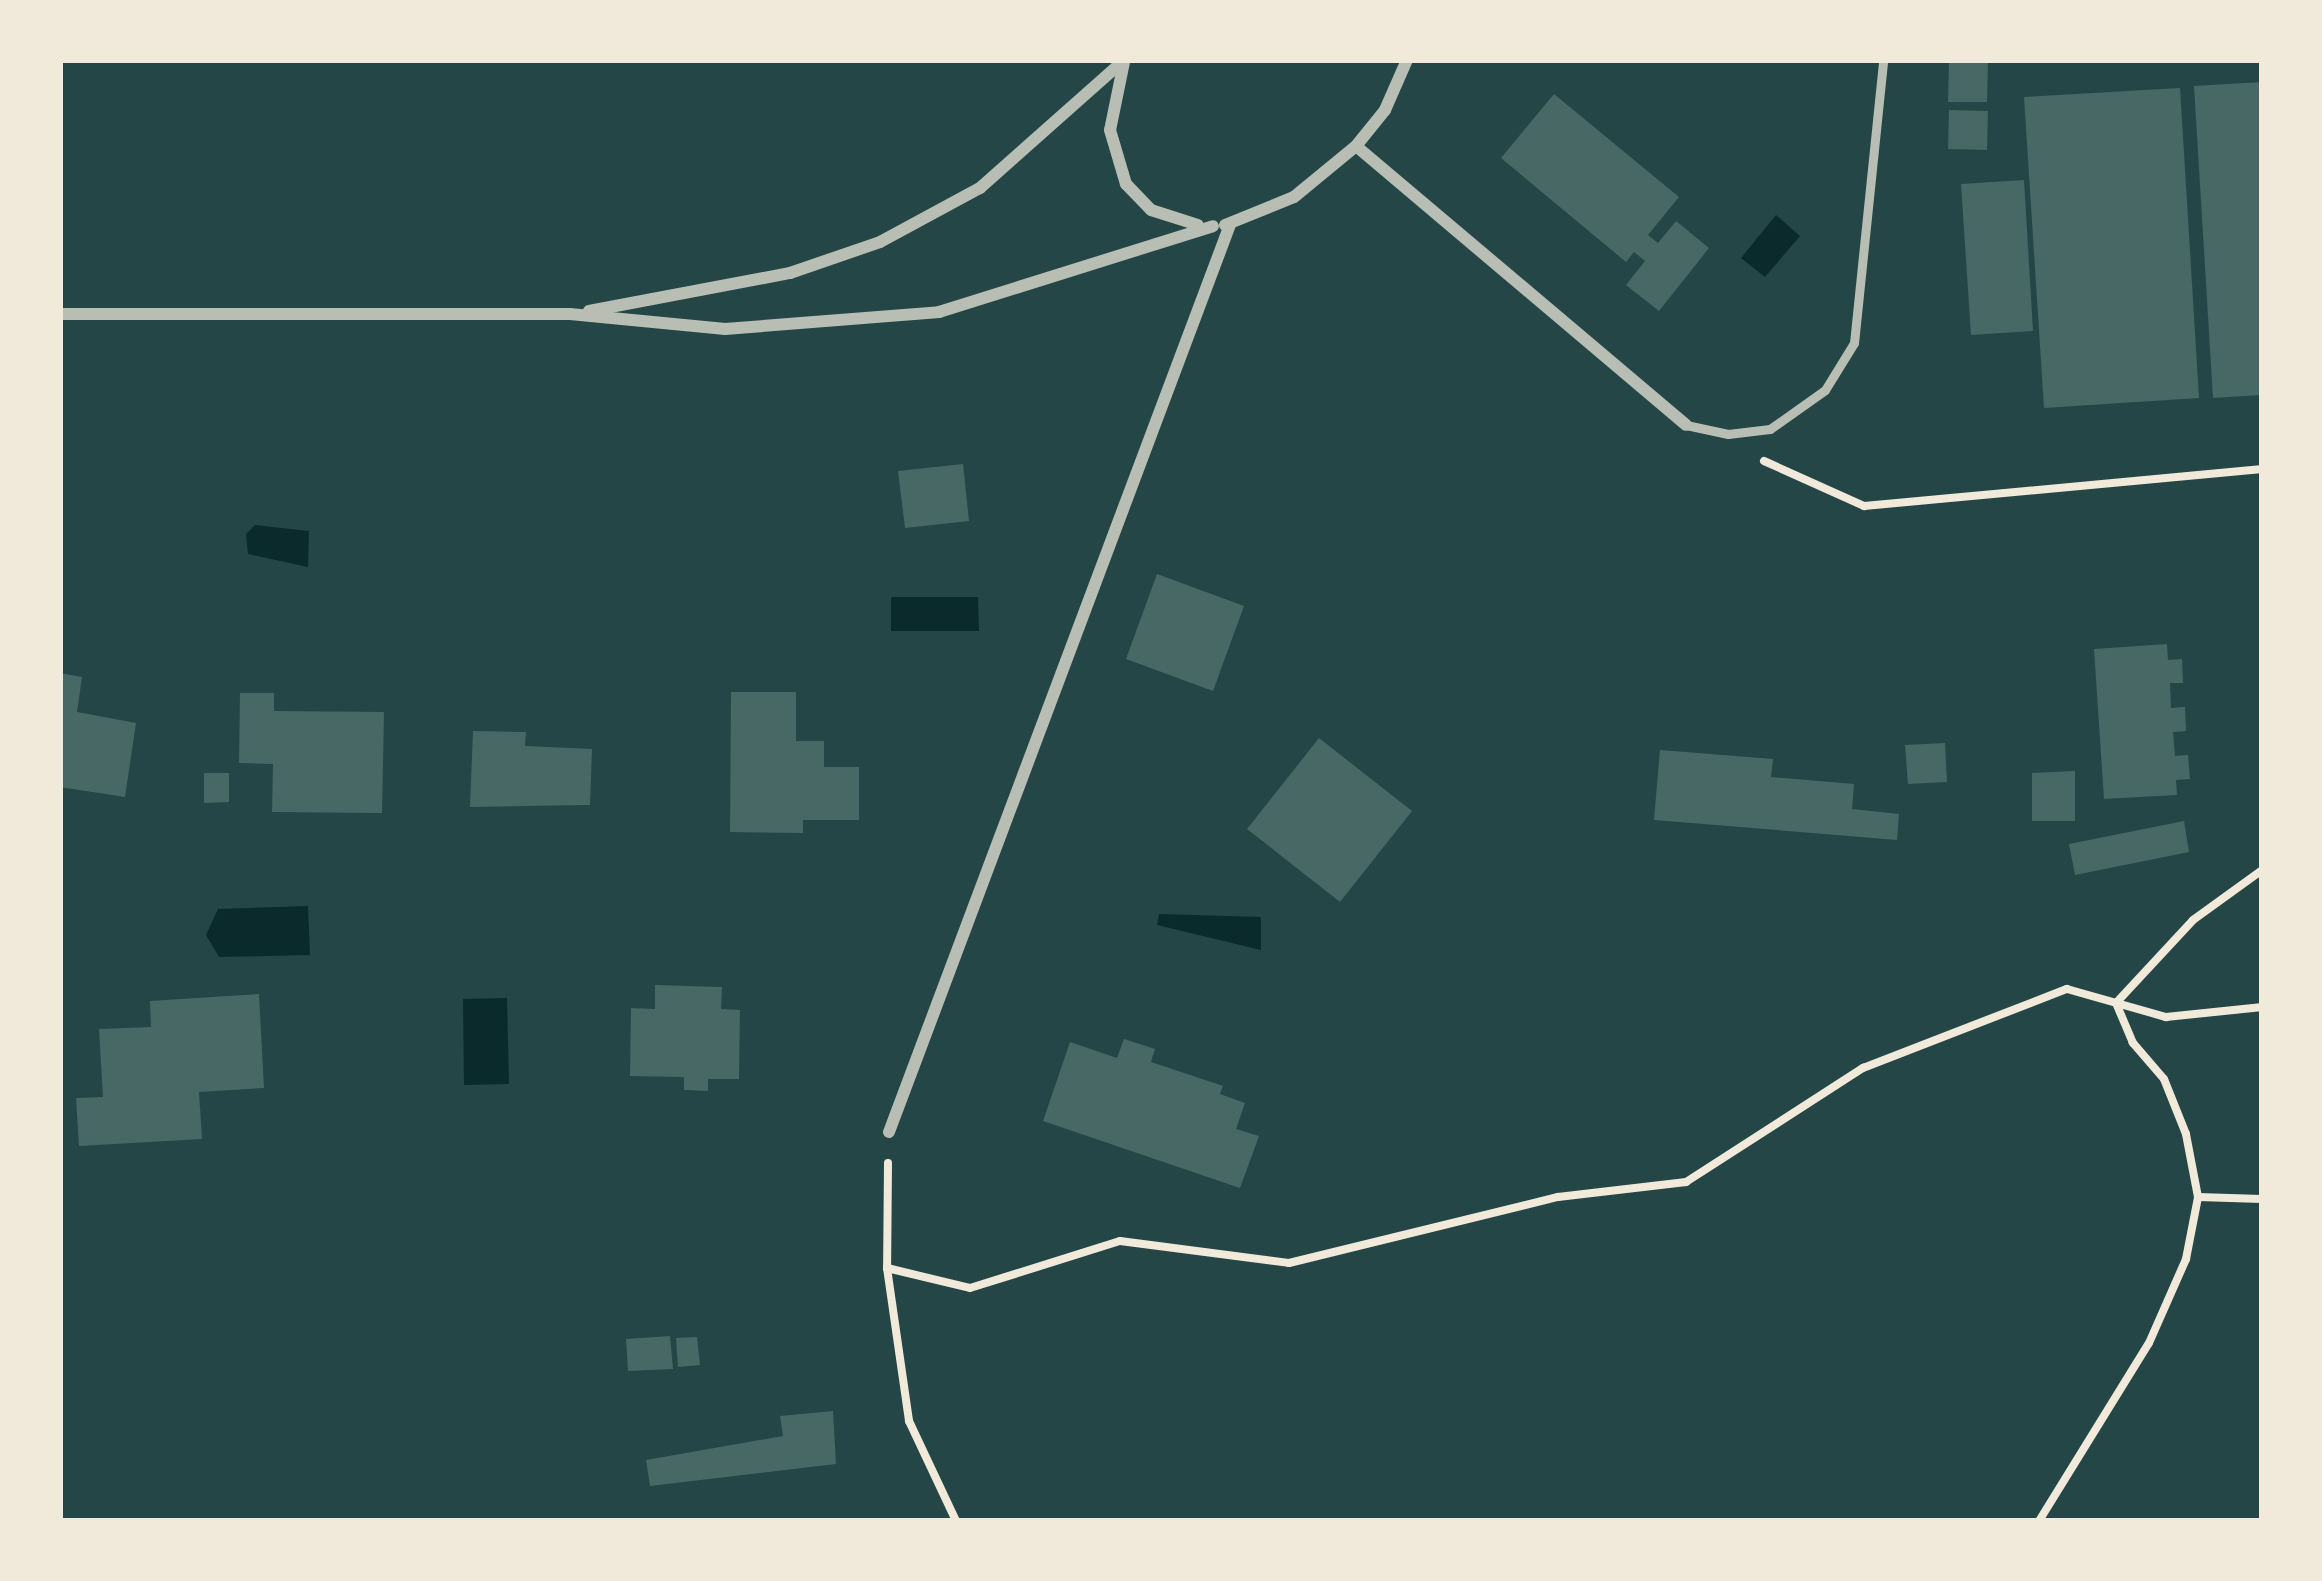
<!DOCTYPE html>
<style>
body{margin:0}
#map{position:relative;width:2322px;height:1581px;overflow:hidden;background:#0f3d3e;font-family:"Space Grotesk",sans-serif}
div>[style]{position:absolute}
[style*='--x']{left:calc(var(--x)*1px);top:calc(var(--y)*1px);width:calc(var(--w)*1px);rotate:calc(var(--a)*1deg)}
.green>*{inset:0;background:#244646}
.water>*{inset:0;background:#0a2a2b}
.building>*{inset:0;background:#486865}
.path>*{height:8px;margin:-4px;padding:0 4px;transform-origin:4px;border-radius:4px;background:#f1e9da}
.service>*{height:9px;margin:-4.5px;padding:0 4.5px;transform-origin:4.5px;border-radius:4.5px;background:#b8beb3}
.minor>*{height:12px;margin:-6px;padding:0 6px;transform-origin:6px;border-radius:6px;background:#b8beb3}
span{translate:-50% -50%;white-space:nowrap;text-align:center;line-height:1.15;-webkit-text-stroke:12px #f1e9da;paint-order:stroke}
.frame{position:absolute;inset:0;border:63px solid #f1e9da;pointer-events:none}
</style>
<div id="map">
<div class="green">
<i style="clip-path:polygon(60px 60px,2262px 60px,2262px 1521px,60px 1521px)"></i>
</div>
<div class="water">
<i style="clip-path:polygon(1776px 215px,1800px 236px,1765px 277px,1741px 258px)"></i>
<i style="clip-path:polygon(255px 525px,309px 531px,308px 567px,248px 554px,246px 534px)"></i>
<i style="clip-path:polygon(891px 597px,978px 597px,979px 631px,891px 631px)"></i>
<i style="clip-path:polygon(308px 906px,310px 955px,219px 957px,206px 935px,218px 909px)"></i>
<i style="clip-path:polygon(1159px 914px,1261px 917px,1261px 950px,1157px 925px)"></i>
<i style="clip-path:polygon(507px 998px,509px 1084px,464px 1085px,463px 999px)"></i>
</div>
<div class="building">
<i style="clip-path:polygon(1949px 62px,1988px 63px,1987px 102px,1948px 102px)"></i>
<i style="clip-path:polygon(2262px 82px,2262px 395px,2213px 398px,2194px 86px)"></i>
<i style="clip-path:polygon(2180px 88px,2199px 398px,2044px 408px,2024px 97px)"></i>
<i style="clip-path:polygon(1554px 94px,1679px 197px,1648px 235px,1658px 243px,1676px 221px,1709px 248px,1659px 311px,1626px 285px,1645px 261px,1634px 252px,1626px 262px,1501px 158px)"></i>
<i style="clip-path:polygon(1949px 110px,1988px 111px,1987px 150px,1948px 149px)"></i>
<i style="clip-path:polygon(2024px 180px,2033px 331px,1971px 335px,1961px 184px)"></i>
<i style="clip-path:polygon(963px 464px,969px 521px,905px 528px,898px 471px)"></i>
<i style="clip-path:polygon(1157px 574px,1244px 606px,1213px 691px,1126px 659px)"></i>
<i style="clip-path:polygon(2167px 644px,2168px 660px,2182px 659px,2183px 683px,2170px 683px,2171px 708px,2185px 707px,2186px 731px,2173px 732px,2175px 756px,2188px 755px,2190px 779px,2176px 780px,2177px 795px,2104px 799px,2094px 649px)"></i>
<i style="clip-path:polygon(60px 673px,82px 677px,77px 712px,136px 723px,125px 797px,60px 787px)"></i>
<i style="clip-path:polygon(731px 692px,796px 692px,796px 741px,824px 741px,824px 767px,859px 767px,859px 820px,803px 820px,803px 833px,730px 832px)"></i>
<i style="clip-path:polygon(240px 693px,274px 693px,274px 711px,384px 712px,382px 813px,272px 812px,273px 764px,239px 763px)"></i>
<i style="clip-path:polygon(473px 731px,526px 732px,525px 746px,592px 749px,590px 805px,470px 807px)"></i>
<i style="clip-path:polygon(1319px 738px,1412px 811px,1340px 902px,1247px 829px)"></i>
<i style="clip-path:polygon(1945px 743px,1947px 782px,1908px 784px,1905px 745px)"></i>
<i style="clip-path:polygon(1660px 750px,1773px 759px,1771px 777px,1854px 784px,1852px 809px,1899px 814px,1897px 840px,1654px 820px)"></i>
<i style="clip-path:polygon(2075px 771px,2075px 821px,2032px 821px,2032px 773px)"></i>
<i style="clip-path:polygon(204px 773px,229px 773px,229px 802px,204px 803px)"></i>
<i style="clip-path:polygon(2184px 821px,2189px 852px,2075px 875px,2069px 844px)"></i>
<i style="clip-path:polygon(655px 985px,722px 987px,721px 1009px,740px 1010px,739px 1079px,708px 1079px,708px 1091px,684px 1090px,684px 1077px,630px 1076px,631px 1008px,655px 1009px)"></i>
<i style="clip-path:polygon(259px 994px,264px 1088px,199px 1092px,202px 1139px,79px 1146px,76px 1098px,103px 1097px,99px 1029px,151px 1027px,150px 1001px)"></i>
<i style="clip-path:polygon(1124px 1039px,1155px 1049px,1151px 1062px,1223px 1086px,1220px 1094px,1245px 1103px,1236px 1129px,1259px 1136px,1240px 1188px,1043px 1121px,1070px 1042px,1117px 1058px)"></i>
<i style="clip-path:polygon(670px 1336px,673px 1369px,628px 1371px,626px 1339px)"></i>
<i style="clip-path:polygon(697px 1337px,700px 1365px,678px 1367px,676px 1338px)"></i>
<i style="clip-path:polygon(833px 1411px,836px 1464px,650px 1486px,646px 1460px,783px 1436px,780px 1416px)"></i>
</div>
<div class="path">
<i style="--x:1764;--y:461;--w:110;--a:24.2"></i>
<i style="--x:1864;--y:506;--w:400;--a:-5.3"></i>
<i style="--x:888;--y:1163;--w:105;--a:90.5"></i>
<i style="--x:887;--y:1268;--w:155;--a:81.8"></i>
<i style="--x:909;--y:1421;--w:110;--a:64.8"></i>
<i style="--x:2198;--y:1197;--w:64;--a:1.8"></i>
<i style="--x:887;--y:1268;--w:85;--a:13.5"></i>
<i style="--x:970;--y:1288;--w:157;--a:-17.4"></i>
<i style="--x:1120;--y:1241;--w:170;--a:7.4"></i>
<i style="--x:1289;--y:1263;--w:277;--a:-13.8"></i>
<i style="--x:1558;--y:1197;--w:129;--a:-6.7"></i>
<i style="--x:1686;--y:1182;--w:211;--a:-32.8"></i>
<i style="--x:1863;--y:1068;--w:219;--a:-21.2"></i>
<i style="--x:2067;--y:989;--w:103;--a:15.8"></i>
<i style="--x:2166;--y:1017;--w:97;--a:-5.9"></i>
<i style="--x:2039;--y:1521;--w:209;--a:-58.3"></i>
<i style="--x:2149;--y:1343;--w:92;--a:-66.2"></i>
<i style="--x:2186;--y:1259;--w:63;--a:-79"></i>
<i style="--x:2198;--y:1197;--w:64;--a:-100.8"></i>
<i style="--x:2186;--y:1134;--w:59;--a:-111.8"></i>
<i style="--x:2164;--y:1079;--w:48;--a:-130.7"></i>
<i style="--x:2133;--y:1043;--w:43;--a:-113"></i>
<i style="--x:2116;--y:1003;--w:113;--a:-47.1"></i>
<i style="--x:2193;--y:920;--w:85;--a:-35.9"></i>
</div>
<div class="service">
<i style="--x:1686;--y:425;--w:43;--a:12.1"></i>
<i style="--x:1728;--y:434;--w:42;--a:-6.8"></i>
<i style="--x:1770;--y:429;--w:67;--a:-35.3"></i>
<i style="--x:1825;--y:390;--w:55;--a:-58.3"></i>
<i style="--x:1854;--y:343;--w:284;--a:-84.1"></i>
</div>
<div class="minor">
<i style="--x:1124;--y:62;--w:69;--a:101.6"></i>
<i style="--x:1110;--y:130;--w:56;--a:73.5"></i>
<i style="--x:1126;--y:184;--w:36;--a:46"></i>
<i style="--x:1151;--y:210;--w:49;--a:17.7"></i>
<i style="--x:1356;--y:146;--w:432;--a:40.2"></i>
<i style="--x:1225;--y:225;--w:74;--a:-22.1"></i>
<i style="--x:1294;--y:197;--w:80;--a:-39.4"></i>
<i style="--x:1356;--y:146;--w:46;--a:-51.1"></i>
<i style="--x:1385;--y:110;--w:55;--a:-66.3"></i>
<i style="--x:589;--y:311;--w:205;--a:-10.7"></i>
<i style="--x:790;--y:273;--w:95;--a:-19"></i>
<i style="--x:880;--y:242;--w:114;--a:-28.4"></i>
<i style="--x:980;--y:188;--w:193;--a:-41.6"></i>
<i style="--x:60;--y:314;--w:510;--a:0"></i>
<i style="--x:570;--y:314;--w:156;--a:5.5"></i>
<i style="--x:725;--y:329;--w:215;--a:-4.5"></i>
<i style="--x:939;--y:312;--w:287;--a:-17.4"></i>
<i style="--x:889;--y:1132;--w:969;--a:-69.4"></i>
</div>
<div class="frame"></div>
</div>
